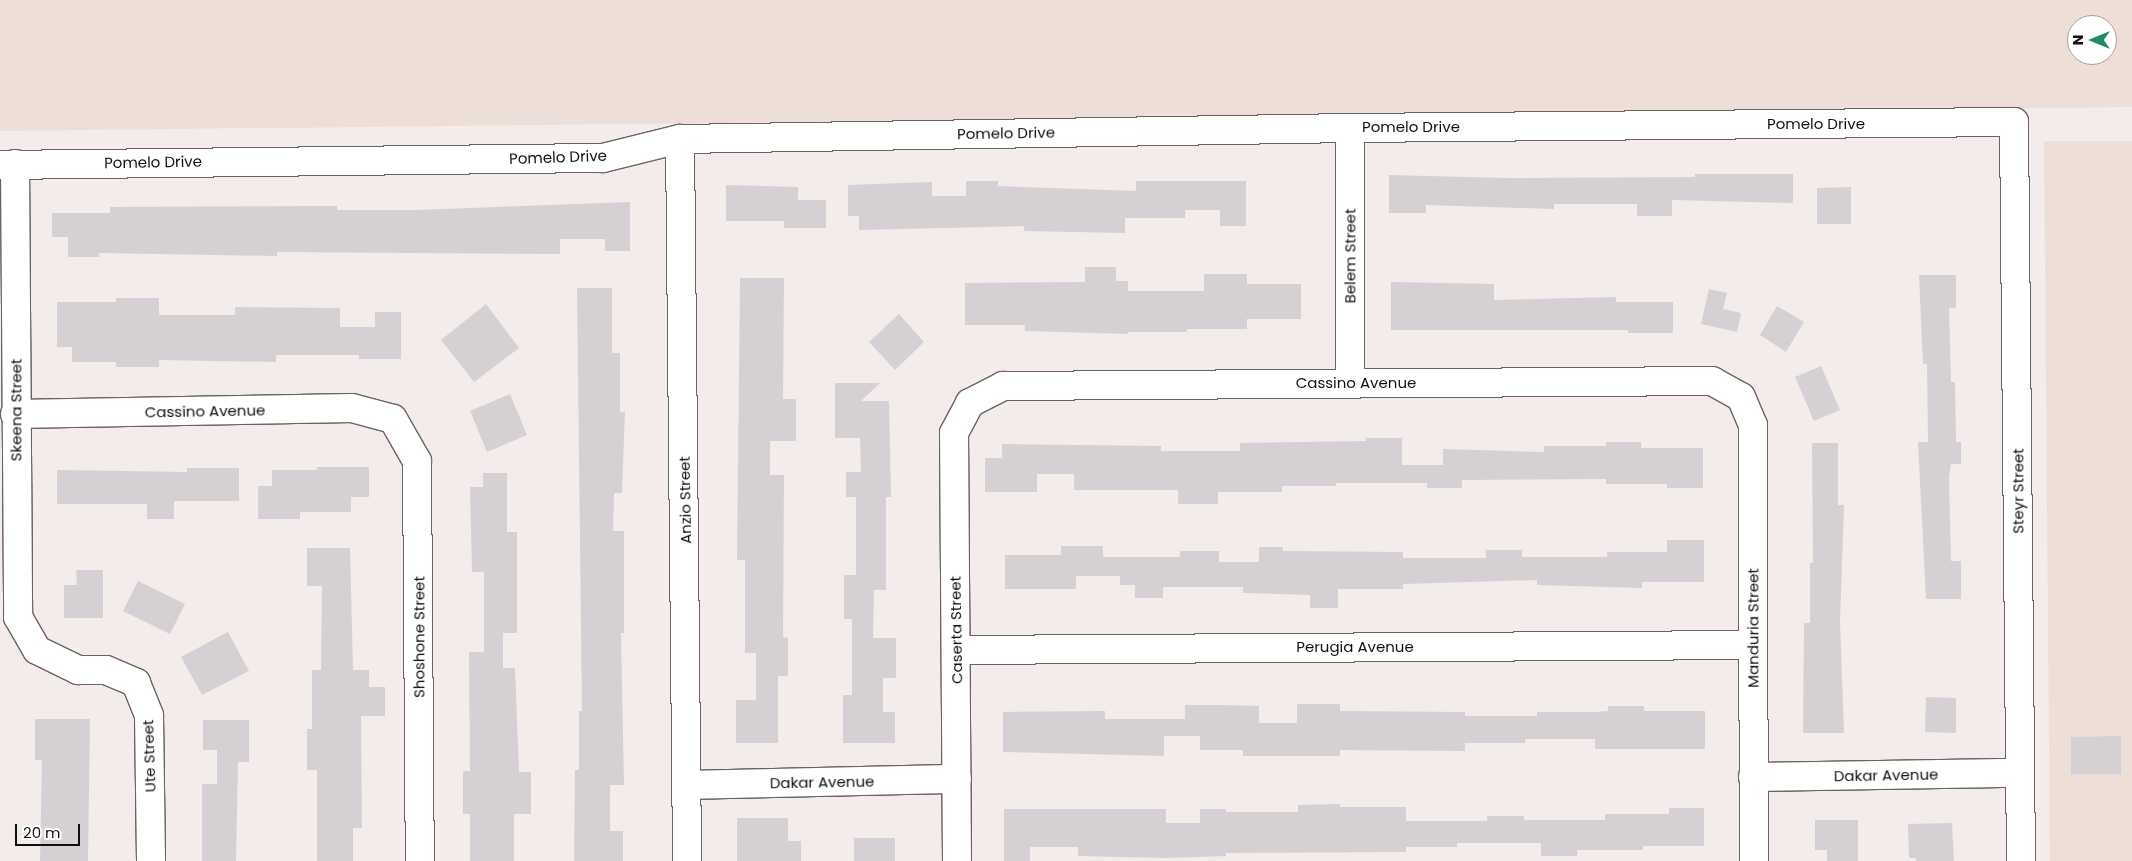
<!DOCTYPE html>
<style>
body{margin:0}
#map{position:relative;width:2132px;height:861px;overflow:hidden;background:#f3ecea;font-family:Poppins,sans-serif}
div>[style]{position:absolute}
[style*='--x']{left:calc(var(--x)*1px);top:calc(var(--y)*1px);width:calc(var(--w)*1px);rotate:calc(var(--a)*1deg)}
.built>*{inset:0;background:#edded8}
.building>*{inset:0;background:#d5d0d4}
.roads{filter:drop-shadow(1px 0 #696361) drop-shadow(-1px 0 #696361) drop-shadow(0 1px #696361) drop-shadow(0 -1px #696361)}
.minor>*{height:28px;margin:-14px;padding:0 14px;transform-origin:14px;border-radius:14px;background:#fff}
span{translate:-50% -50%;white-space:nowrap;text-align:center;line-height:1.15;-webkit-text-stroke:4px #fff;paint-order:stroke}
.street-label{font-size:15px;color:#12100f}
.north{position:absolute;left:2067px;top:15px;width:50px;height:50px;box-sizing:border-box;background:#fff;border:1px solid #a09f9f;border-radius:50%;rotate:270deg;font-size:14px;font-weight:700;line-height:20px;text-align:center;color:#12100f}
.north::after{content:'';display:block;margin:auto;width:18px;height:22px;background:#218c69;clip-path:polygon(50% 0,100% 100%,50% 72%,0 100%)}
.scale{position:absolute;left:15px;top:824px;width:65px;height:22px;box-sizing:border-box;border:2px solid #12100f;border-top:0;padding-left:6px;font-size:15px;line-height:18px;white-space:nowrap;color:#12100f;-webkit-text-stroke:4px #fff;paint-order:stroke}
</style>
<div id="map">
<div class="built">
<i style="clip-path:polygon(evenodd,0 0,2132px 0,2132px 107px,0 131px,0 0,2077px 25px,2107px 25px,2107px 55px,2077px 55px,2077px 25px)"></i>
<i style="clip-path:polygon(2044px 141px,2132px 141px,2132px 861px,2050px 861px)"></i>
</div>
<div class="building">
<i style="clip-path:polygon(1695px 174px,1793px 174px,1793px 203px,1672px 200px,1672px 216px,1637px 216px,1637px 204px,1554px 204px,1554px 209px,1426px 205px,1426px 213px,1389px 213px,1389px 175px,1506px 178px,1695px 177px)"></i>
<i style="clip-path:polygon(966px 181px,998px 181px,998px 186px,1136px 191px,1136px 181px,1246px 181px,1246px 226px,1220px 226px,1220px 210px,1185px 210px,1185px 218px,1125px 218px,1125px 233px,1024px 231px,1024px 226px,859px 230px,859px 216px,848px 216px,848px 185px,932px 182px,932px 196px,966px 196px)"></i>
<i style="clip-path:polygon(726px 185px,798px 187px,798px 200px,826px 200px,826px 228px,784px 228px,784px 221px,726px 221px)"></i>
<i style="clip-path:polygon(1851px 187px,1851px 224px,1817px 224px,1817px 188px)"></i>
<i style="clip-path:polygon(630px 202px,630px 251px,605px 251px,605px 239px,560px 239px,560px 254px,277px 252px,277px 256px,99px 253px,99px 257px,68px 257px,68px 237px,52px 237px,52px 213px,110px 213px,110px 207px,337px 206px,337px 210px,416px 210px)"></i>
<i style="clip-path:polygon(1085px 267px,1116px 267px,1116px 281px,1128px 281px,1128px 291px,1204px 291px,1204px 274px,1247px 274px,1247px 284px,1301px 284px,1301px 319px,1247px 319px,1247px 329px,1187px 329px,1187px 332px,1128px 332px,1128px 334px,1025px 331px,1025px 325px,965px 325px,965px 283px,1085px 282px)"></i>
<i style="clip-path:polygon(1919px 275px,1956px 275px,1956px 308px,1949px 308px,1951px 382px,1955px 382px,1956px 442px,1961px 442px,1961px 464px,1951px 464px,1949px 477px,1951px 561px,1961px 561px,1961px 599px,1926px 599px,1918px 442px,1928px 442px,1927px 364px,1923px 364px)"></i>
<i style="clip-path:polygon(740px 278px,784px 278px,783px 399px,796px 399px,796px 441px,770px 441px,770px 475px,784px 475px,783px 637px,788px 638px,788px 676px,778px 676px,778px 743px,736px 743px,736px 700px,756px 700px,756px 653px,745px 653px,745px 560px,737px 560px)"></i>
<i style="clip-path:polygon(1391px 282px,1494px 284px,1494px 300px,1616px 297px,1616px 302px,1673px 302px,1673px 333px,1628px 333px,1628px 330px,1391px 330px)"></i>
<i style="clip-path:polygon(577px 288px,612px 288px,612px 353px,620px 353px,620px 412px,625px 412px,622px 493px,614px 493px,613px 531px,624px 531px,624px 633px,621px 633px,624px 785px,610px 785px,610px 831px,623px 831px,623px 861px,574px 861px,575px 770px,579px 770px,579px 711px,582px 711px)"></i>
<i style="clip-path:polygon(1709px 289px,1727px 293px,1723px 309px,1741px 313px,1737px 332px,1701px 324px)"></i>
<i style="clip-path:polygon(116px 298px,159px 298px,159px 315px,235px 315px,235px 307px,340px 308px,340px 327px,375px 327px,375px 312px,401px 312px,401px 359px,359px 359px,359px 355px,276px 355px,276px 362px,159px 360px,159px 367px,116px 367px,116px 362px,72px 362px,72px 347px,57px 347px,57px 302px,116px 302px)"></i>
<i style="clip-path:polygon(486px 304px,519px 348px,474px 382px,441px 340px)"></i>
<i style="clip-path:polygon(1777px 306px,1804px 322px,1786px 352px,1760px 335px)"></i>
<i style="clip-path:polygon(899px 314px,924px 342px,895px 370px,869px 342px)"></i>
<i style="clip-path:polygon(1821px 366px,1840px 410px,1814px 421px,1795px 377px)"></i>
<i style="clip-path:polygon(835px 383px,880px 383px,861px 401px,889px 401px,891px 497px,886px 497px,886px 590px,874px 590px,873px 638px,896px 638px,896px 678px,883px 678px,883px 712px,895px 712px,895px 743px,843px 743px,843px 695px,852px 695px,852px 619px,844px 619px,844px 575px,856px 575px,856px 497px,846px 497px,846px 472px,861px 472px,860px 438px,835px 438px)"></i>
<i style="clip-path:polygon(510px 394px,527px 435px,487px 452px,470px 411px)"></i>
<i style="clip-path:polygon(1366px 438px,1402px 438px,1402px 465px,1443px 465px,1443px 449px,1544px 452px,1544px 446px,1606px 446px,1606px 442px,1641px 442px,1641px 448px,1703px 448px,1703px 488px,1667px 488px,1667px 484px,1606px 484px,1606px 479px,1462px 480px,1462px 488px,1427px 488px,1427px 483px,1336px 483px,1336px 486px,1282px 486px,1282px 492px,1218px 492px,1218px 504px,1178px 504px,1178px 490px,1074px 490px,1074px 474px,1037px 474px,1037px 492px,985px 492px,985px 458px,1002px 458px,1002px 444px,1161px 446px,1161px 451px,1240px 451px,1240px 443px,1366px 441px)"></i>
<i style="clip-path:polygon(1812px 443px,1838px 443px,1838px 505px,1844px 505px,1840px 623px,1844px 733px,1803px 733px,1804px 623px,1810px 623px,1810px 563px,1813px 563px)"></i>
<i style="clip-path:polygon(317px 467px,369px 467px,369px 497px,351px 497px,351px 512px,300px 512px,300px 519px,258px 519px,258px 486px,272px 486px,272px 470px,317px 470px)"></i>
<i style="clip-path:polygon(187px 468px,239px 468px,239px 501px,174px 501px,174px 519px,147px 519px,147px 504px,57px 504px,57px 470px,187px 472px)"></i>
<i style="clip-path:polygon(483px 473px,507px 473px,507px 532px,517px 532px,517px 633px,503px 633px,503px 668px,515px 668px,519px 772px,531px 772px,531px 814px,514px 814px,514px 861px,470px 861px,470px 814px,463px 814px,463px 771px,470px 771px,469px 652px,484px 652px,484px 572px,472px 572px,470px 487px,483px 487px)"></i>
<i style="clip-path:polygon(1667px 540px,1704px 540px,1704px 582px,1642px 582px,1642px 588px,1537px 585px,1537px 580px,1403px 584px,1403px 589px,1338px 589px,1338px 608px,1310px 608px,1310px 595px,1243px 593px,1243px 587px,1163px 587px,1163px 598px,1135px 598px,1135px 585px,1120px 585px,1120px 576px,1076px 576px,1076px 589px,1005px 589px,1005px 555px,1061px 555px,1061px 546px,1103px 546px,1103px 557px,1180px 557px,1180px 551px,1219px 551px,1219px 562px,1259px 562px,1259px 547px,1283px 547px,1283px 551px,1403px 552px,1403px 558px,1486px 558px,1486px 550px,1522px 550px,1522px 557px,1607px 557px,1607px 552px,1667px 552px)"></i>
<i style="clip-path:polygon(307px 548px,350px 548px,353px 670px,369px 670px,369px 687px,385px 687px,385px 716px,361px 716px,362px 828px,353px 828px,353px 861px,317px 861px,317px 770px,307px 770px,307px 729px,312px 729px,312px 670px,321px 670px,322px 586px,307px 586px)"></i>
<i style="clip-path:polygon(76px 570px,103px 570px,103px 618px,64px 618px,64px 585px,77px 585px)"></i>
<i style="clip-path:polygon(138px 581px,185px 604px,170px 634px,123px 611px)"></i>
<i style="clip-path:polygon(228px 632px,249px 671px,202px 695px,181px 657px)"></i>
<i style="clip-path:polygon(1926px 697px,1956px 698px,1956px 733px,1925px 732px)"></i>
<i style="clip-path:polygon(1297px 704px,1340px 704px,1340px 711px,1465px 712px,1465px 716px,1537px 716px,1537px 712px,1595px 712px,1608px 711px,1608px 706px,1644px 706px,1644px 711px,1705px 711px,1705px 749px,1595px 749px,1595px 739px,1525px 739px,1525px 743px,1465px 743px,1465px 751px,1340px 750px,1340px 756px,1243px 756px,1243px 750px,1200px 750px,1200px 736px,1164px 736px,1164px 756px,1003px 752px,1003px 712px,1105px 711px,1105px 719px,1185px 719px,1185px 705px,1224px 705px,1259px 706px,1259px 723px,1297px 723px)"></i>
<i style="clip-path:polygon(35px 719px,90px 719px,88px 861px,40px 861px,42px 760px,35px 760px)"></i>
<i style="clip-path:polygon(203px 720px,249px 720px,249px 762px,238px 762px,236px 861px,202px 861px,202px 784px,217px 784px,217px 750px,203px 750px)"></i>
<i style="clip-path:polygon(2121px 736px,2121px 774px,2071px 774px,2071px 737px)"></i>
<i style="clip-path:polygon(1340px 804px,1340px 807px,1406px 807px,1406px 821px,1487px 821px,1487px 816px,1524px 816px,1524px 820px,1605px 820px,1605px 814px,1669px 814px,1669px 808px,1704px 808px,1704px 846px,1643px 846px,1643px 850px,1577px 850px,1577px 856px,1541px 856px,1541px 843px,1457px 843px,1457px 847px,1406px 847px,1406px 852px,1226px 853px,1226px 856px,1166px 858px,1078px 856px,1078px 847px,1030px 847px,1030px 861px,1004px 861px,1004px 809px,1166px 809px,1166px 823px,1200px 823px,1200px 809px,1226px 809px,1226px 812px,1298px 812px,1298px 805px)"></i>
<i style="clip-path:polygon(737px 818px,788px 818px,788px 841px,801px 841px,801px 861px,737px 861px)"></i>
<i style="clip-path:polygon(1815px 820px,1858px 820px,1858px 861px,1827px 861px,1827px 850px,1815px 850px)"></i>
<i style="clip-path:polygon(1952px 823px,1954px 861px,1916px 861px,1916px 858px,1909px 858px,1908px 824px)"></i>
<i style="clip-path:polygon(854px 838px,895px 838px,895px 861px,854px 861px)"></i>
</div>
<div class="roads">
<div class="minor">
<i style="--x:1350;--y:128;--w:255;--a:90"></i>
<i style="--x:680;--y:139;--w:722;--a:89.44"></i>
<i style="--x:15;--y:164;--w:453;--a:89.6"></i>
<i style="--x:18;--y:617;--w:38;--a:60"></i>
<i style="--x:37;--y:650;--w:46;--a:26"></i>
<i style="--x:78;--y:670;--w:28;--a:0"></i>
<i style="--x:106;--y:670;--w:33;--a:23"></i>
<i style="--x:136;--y:683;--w:35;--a:68"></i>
<i style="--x:149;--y:716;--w:145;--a:89.2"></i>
<i style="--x:0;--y:165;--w:603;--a:-0.67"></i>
<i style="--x:603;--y:158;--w:79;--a:-13.9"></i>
<i style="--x:680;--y:139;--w:670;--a:-0.94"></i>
<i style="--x:1350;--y:128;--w:664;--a:-0.52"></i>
<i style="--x:2014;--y:122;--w:739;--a:89.46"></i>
<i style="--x:15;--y:414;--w:337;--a:-1"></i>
<i style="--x:352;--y:408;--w:42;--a:15"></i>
<i style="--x:393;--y:419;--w:48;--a:60.3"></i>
<i style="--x:417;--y:461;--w:400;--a:89.6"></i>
<i style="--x:957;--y:650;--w:796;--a:-0.36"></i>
<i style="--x:1753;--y:777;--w:267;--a:-0.9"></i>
<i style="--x:688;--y:785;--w:269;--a:-1.3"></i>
<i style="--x:957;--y:861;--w:428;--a:-90.4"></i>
<i style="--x:954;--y:433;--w:34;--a:-62"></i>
<i style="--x:970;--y:403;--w:37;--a:-27"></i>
<i style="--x:1003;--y:386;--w:709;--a:-0.4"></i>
<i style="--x:1712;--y:381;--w:33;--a:29"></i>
<i style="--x:1741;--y:397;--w:30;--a:67"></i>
<i style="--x:1753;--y:425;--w:436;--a:89.9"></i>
</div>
</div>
<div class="street-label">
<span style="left:1816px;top:124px">Pomelo Drive</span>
<span style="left:1411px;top:127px">Pomelo Drive</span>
<span style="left:1006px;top:133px;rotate:-1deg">Pomelo Drive</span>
<span style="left:558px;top:157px;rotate:-2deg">Pomelo Drive</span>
<span style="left:153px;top:162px;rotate:-1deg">Pomelo Drive</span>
<span style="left:1350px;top:256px;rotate:-90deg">Belem Street</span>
<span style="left:1356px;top:383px">Cassino Avenue</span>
<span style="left:16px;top:410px;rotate:-90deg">Skeena Street</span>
<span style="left:205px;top:411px;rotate:-1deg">Cassino Avenue</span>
<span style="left:2018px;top:491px;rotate:-90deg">Steyr Street</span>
<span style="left:685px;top:500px;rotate:-91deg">Anzio Street</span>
<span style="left:1753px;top:628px;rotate:-90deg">Manduria Street</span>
<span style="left:956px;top:630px;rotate:-91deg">Caserta Street</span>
<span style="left:419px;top:637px;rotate:-90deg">Shoshone Street</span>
<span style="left:1355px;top:647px">Perugia Avenue</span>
<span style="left:149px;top:756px;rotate:-92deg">Ute Street</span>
<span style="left:1886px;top:775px;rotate:-1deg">Dakar Avenue</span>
<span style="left:822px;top:782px;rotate:-1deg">Dakar Avenue</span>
</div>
<div class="north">N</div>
<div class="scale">20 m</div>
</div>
